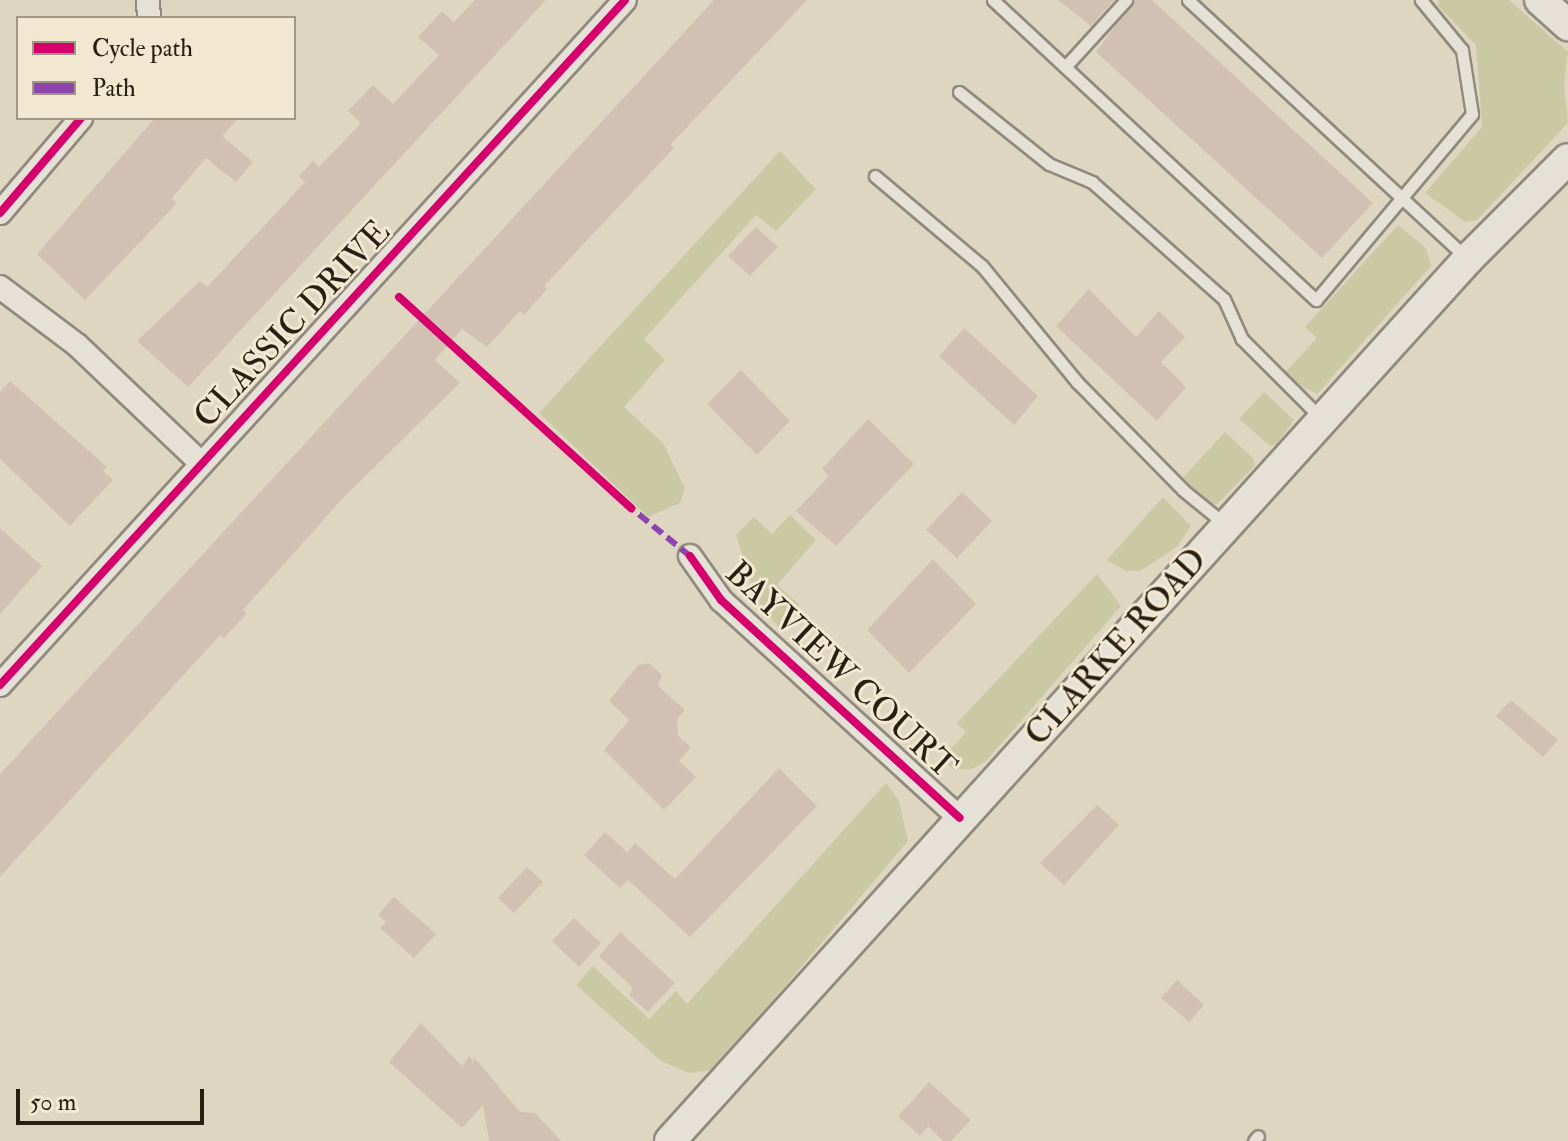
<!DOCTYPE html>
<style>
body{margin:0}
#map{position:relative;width:1568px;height:1141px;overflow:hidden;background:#dfd6c2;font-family:"IM FELL Double Pica",serif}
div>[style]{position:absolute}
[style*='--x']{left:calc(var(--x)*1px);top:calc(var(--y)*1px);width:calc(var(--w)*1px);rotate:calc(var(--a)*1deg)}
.green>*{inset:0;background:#cbc9a4}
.building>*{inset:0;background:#d2c0b3}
.roads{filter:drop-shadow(2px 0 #908a7d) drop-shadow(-2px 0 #908a7d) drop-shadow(0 2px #908a7d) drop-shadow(0 -2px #908a7d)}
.service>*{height:11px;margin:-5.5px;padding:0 5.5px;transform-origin:5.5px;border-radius:5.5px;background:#e6e1d7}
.minor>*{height:22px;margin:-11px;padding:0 11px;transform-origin:11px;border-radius:11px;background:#e6e1d7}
.secondary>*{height:30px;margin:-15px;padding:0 15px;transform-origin:15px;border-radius:15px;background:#e6e1d7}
.quiet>*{height:6px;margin-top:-3px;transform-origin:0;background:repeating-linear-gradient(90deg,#8e44ad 0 12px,transparent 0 18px)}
.cycleway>*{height:8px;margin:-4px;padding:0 4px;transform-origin:4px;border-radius:4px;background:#d6006c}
span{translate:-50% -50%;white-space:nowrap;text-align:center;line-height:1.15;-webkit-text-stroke:6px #f2e7d0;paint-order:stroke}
.street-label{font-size:34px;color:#271e14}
.legend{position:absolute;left:16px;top:16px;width:280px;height:104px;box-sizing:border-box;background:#f2e7d0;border:2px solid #a19785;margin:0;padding:10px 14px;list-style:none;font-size:24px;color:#271e14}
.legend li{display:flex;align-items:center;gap:16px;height:40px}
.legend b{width:40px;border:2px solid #a19785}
.scale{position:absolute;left:16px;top:1089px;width:188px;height:36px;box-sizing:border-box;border:4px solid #271e14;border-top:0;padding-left:10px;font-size:24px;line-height:28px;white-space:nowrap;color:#271e14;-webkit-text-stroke:6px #f2e7d0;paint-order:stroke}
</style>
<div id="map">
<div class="green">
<i style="clip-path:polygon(1439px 0,1509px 0,1568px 52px,1564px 84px,1568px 123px,1477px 220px,1465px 222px,1425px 193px,1482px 127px,1476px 45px,1438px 6px)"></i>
<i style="clip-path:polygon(780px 151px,816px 189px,776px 231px,756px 215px,644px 339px,665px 360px,624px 407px,663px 443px,685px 488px,680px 503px,648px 517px,539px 413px)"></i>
<i style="clip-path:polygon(1398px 225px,1426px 248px,1431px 266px,1317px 394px,1282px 376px,1317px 338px,1305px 327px)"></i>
<i style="clip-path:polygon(1264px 392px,1294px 420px,1277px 444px,1270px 446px,1239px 419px)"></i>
<i style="clip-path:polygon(1225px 432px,1254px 459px,1255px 466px,1217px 504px,1204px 503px,1179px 482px)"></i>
<i style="clip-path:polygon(1163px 497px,1191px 526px,1177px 547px,1140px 571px,1126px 571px,1107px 560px)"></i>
<i style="clip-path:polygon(790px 515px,816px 540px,777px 585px,799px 604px,779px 627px,758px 606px,736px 535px,754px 517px,772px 534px)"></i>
<i style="clip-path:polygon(1097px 574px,1121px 606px,985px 762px,972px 769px,953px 769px,943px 758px,966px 732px,957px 723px)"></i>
<i style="clip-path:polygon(886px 783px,899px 801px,908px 841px,714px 1070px,689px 1073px,661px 1061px,576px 985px,593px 966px,649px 1019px,676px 991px,687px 1004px)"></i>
</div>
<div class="building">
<i style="clip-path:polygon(475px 0,546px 0,188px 387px,137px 341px,200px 281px,207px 287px,305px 182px,299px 176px,313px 161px,319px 167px,361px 123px,348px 111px,373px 85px,393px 104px,439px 55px,418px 37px,442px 11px,454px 22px)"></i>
<i style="clip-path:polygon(714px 0,807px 0,671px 144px,674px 148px,544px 286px,547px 289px,524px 315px,520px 311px,487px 347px,462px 329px,435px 360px,460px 383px,342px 499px,243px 610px,247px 613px,224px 638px,220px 635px,0 877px,0 774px)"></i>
<i style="clip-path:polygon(1058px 0,1114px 0,1091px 26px)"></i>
<i style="clip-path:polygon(1134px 0,1152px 0,1373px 203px,1322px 258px,1096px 52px)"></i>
<i style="clip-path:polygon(155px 118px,238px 118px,222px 136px,253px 162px,236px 182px,206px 158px,172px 198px,177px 203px,85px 300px,37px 254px)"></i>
<i style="clip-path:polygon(756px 227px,778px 247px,750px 276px,728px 256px)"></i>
<i style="clip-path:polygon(1089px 289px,1136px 337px,1159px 311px,1185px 337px,1161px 362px,1186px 387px,1157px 421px,1056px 326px)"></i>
<i style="clip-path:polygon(964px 328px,1038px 396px,1014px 425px,939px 356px)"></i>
<i style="clip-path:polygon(741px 370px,790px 421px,757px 455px,707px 404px)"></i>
<i style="clip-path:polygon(10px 381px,107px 467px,103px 471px,113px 480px,70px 526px,0 459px,0 392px)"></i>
<i style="clip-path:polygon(868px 419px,914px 464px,836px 546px,796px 511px,829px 476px,822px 469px)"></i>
<i style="clip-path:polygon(962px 492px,992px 521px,957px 558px,926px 530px)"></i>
<i style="clip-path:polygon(0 528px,42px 566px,0 614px)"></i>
<i style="clip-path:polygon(933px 559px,976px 604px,909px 673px,867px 630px)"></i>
<i style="clip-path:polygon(649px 663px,662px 675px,658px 686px,685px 710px,677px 719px,678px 736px,691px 747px,679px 761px,696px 777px,664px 810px,604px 750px,629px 720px,609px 701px,638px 665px)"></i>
<i style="clip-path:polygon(1511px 700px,1558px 740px,1543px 757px,1496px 716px)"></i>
<i style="clip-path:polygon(779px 768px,817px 806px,690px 937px,628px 880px,620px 888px,584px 855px,605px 832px,627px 852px,635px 843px,675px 879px)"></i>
<i style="clip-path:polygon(1097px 805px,1119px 825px,1064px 885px,1040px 863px)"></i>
<i style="clip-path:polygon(527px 867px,543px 882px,514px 913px,498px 898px)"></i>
<i style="clip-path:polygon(394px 897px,436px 934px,414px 958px,380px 928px,386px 922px,378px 915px)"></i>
<i style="clip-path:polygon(574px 918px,601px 943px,579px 967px,552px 941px)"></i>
<i style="clip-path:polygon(620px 932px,675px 983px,648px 1012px,629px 995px,633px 988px,599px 956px)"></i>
<i style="clip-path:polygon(1177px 980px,1204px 1005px,1189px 1022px,1161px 998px)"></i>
<i style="clip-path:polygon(421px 1023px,462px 1066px,469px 1056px,474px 1062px,473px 1056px,520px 1112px,535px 1113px,561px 1141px,489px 1141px,483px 1105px,462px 1128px,389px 1062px)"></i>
<i style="clip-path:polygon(929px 1082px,971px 1120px,951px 1141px,943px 1141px,928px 1126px,920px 1136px,898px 1116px)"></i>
</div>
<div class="roads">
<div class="service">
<i style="--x:993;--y:0;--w:441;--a:42.9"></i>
<i style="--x:1316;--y:300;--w:243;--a:-50"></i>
<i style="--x:1472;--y:114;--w:65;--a:-98.9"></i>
<i style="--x:1462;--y:50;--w:65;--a:-129.4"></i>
<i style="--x:1188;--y:0;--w:381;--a:42.8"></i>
<i style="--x:1065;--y:67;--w:91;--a:-47.7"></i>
<i style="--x:959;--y:92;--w:115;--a:38.7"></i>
<i style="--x:1049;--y:164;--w:47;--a:22.7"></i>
<i style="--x:1092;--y:182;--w:176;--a:41.6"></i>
<i style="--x:1224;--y:299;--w:44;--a:65.8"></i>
<i style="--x:1242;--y:339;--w:113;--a:45"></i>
<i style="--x:875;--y:176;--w:140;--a:40.1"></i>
<i style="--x:982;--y:266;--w:150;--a:50.7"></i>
<i style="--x:1077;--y:382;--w:151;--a:45.5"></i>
<i style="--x:1183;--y:490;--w:55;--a:39.1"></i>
<i style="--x:1254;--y:1141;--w:6;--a:-51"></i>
</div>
<div class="minor">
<i style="--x:148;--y:0;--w:18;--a:87"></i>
<i style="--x:0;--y:213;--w:125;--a:-49.5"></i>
<i style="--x:0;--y:287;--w:96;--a:37"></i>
<i style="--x:77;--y:345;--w:170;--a:43.6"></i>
<i style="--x:690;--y:556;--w:54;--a:54.8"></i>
<i style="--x:721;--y:600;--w:323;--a:42.4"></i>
<i style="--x:0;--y:685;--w:927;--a:-47.62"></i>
</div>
<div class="secondary">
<i style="--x:1540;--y:0;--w:38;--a:42"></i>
<i style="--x:670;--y:1141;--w:1189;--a:-47.86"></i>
<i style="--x:1468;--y:259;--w:141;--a:-45"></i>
</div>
</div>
<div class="quiet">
<i style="--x:625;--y:503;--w:84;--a:39.2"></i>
</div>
<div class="cycleway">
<i style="--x:0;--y:213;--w:125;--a:-49.5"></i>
<i style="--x:399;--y:297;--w:314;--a:42.3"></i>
<i style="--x:690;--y:556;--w:54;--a:54.8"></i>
<i style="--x:721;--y:600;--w:323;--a:42.4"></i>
<i style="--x:0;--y:685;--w:927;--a:-47.62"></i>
</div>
<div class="street-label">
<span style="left:292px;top:324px;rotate:-47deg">CLASSIC DRIVE</span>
<span style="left:1116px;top:647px;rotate:-48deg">CLARKE ROAD</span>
<span style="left:841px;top:670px;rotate:43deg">BAYVIEW COURT</span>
</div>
<ul class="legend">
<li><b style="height:10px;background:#d6006c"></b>Cycle path</li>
<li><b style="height:10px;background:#8e44ad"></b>Path</li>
</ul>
<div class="scale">50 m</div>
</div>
